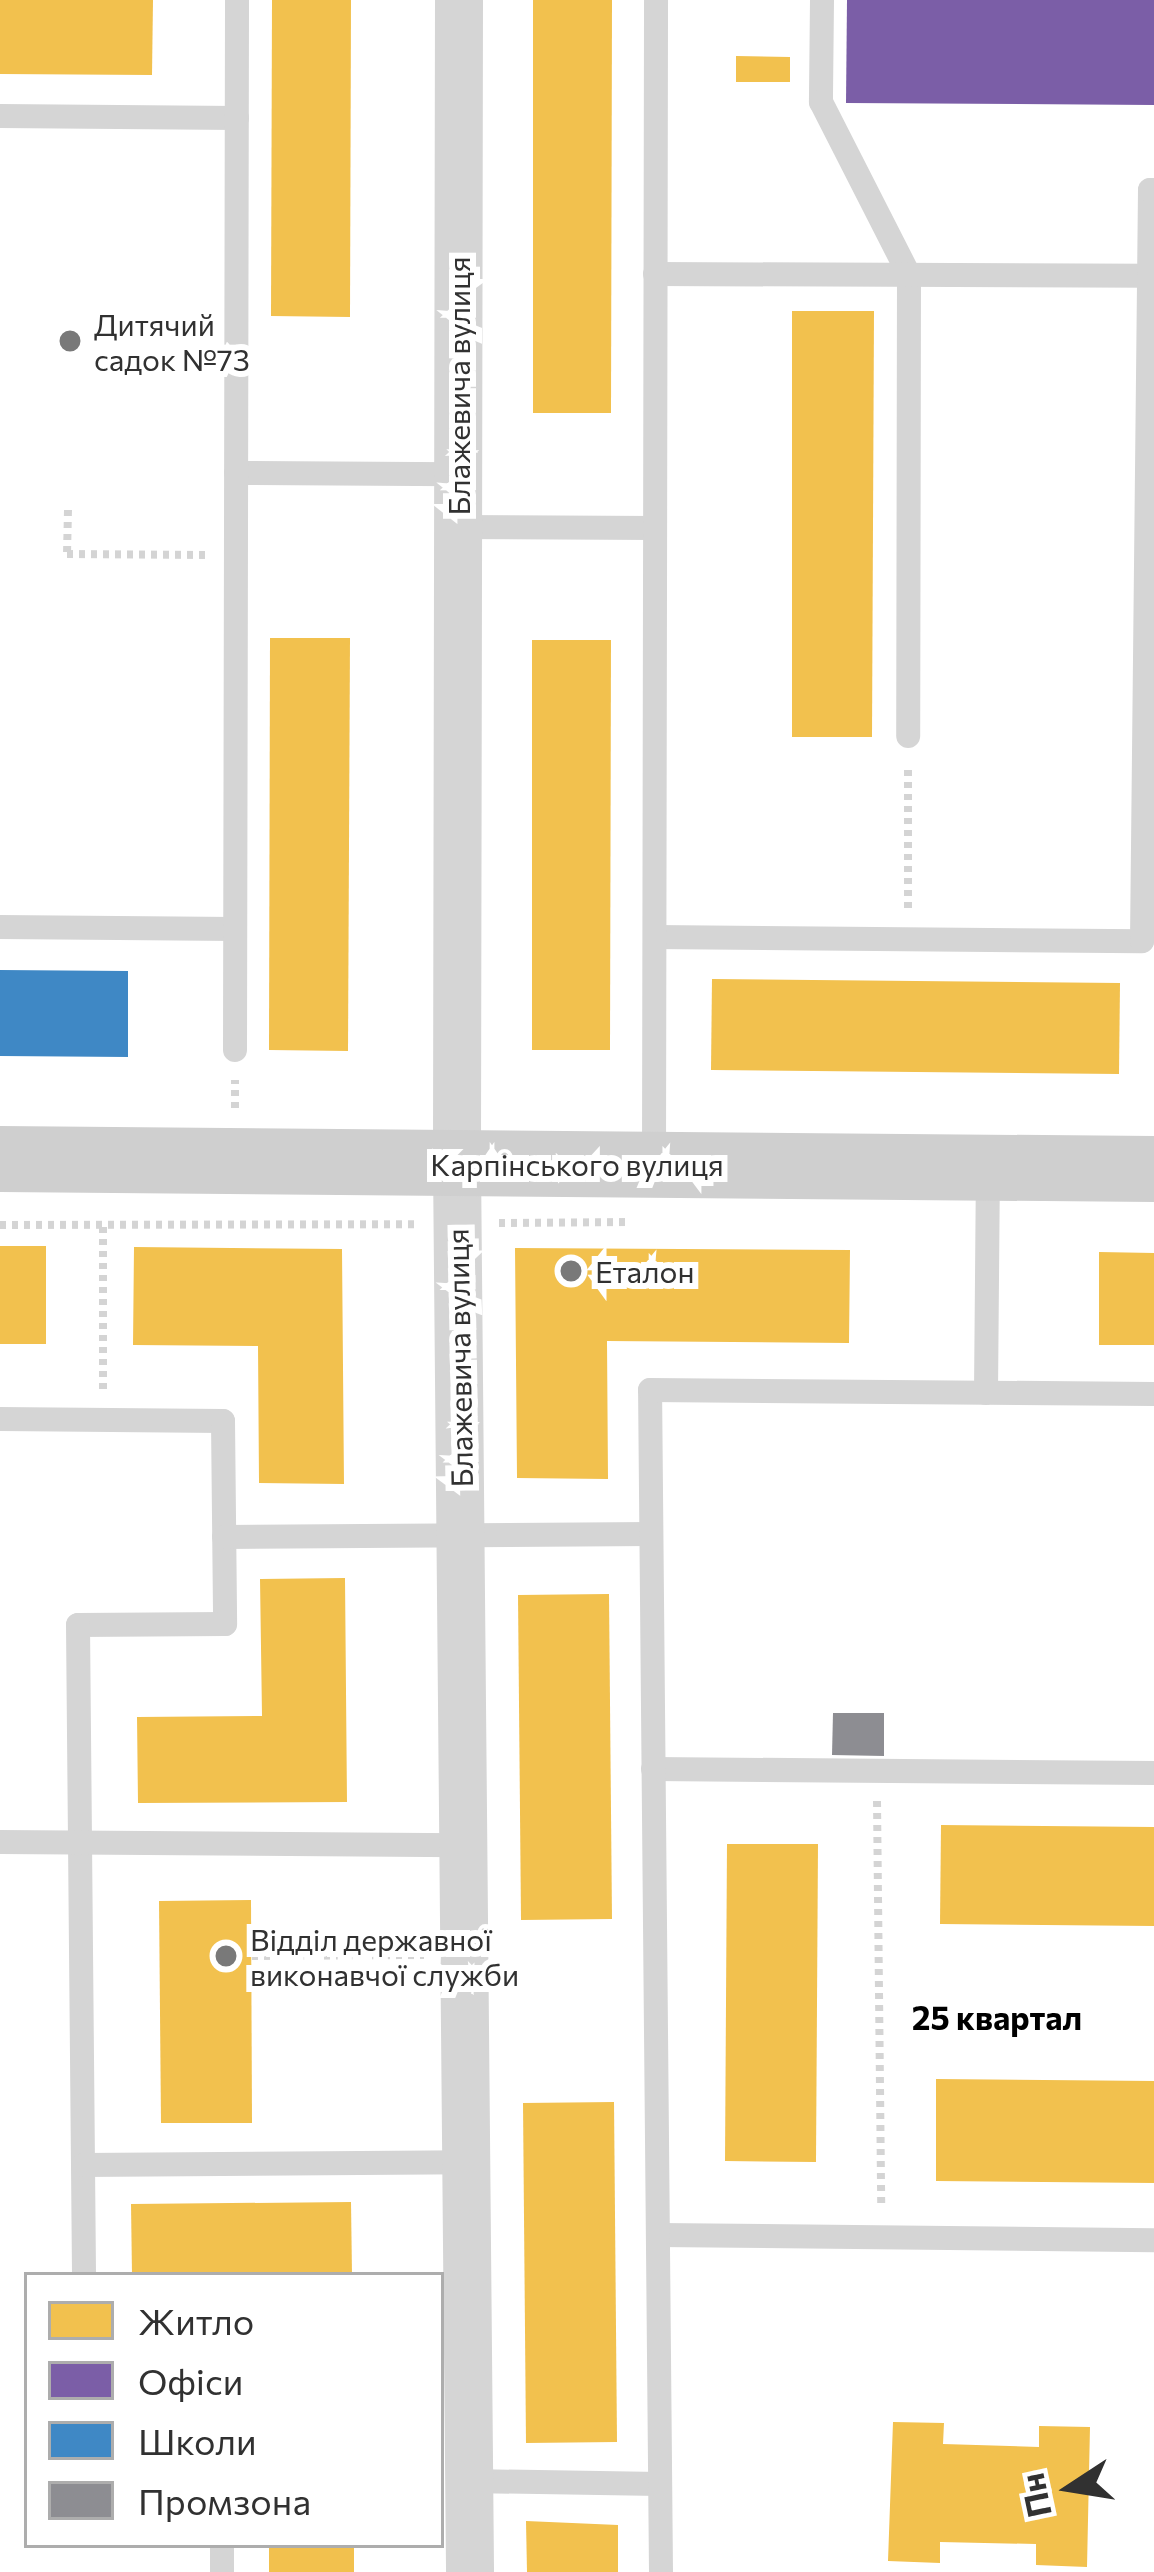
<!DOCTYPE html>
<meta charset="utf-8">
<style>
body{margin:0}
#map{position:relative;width:1154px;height:2572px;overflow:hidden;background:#fff;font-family:Commissioner,sans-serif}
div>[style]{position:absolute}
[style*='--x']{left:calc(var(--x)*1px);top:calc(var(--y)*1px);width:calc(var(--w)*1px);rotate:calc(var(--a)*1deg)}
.homes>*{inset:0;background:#f2c14e}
.offices>*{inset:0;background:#7b5ea7}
.schools>*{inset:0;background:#3f88c5}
.industry>*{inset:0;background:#8d8d92}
.path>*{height:8px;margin-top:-4px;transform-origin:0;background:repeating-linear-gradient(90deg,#d4d4d4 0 6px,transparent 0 12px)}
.lane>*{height:24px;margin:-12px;padding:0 12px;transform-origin:12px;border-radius:12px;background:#d5d5d5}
.street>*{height:48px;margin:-24px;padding:0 24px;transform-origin:24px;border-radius:24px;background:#d5d5d5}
.secondary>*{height:66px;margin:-33px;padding:0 33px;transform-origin:33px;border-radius:33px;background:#cfcfcf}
.dots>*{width:33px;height:33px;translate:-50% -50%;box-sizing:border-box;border:6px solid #fff;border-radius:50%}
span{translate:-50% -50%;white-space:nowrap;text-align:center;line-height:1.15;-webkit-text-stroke:12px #fff;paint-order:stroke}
.poi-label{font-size:30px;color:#313131}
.left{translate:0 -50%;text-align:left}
.street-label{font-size:30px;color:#313131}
.neighbourhood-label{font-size:33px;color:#000;font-weight:700}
.legend{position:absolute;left:24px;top:2272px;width:420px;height:276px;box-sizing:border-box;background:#fff;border:3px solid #adadad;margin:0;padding:15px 21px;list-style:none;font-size:36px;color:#313131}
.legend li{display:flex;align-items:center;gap:24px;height:60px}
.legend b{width:60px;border:3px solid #adadad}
.north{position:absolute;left:1010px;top:2428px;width:120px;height:120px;-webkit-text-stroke:9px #fff;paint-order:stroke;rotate:258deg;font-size:33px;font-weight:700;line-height:48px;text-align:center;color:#313131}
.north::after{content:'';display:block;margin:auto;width:42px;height:54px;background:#313131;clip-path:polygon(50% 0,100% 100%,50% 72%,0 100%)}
</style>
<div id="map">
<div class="homes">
<i style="clip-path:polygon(0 0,153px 0,152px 75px,0 74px)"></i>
<i style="clip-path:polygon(272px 0,351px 0,350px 317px,271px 316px)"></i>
<i style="clip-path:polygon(533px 0,612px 0,611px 413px,533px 413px)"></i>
<i style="clip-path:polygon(736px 56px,790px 57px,790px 82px,736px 82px)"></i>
<i style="clip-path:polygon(792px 311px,874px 311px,872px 737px,792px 737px)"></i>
<i style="clip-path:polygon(270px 638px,350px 638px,348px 1051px,269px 1050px)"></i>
<i style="clip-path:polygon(532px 640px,611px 640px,610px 1050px,532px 1050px)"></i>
<i style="clip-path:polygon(712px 979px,1120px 983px,1119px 1074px,711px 1070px)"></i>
<i style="clip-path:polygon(0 1246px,46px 1246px,46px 1344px,0 1344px)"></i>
<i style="clip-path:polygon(134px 1247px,342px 1249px,344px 1484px,259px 1483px,258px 1346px,133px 1345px)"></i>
<i style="clip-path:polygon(515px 1248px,850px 1250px,849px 1343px,607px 1341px,608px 1479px,517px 1478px)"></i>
<i style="clip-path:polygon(1099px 1252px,1154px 1253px,1154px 1345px,1099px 1345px)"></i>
<i style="clip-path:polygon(345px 1578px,347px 1802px,138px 1803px,137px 1717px,262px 1716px,260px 1579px)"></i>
<i style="clip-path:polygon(609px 1594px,612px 1919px,521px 1920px,518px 1595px)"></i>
<i style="clip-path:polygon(941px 1825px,1154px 1827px,1154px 1926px,940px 1924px)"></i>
<i style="clip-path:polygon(727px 1844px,818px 1844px,816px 2162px,725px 2161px)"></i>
<i style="clip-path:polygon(251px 1900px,252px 2123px,161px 2123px,159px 1901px)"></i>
<i style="clip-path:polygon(936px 2079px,1154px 2081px,1154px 2183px,936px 2181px)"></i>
<i style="clip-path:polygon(614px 2102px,617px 2442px,526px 2443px,523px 2103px)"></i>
<i style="clip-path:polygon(351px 2202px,352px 2275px,132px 2275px,131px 2204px)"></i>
<i style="clip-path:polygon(893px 2422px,944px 2423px,943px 2444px,1039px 2447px,1039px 2426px,1090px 2427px,1087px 2567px,1036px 2565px,1036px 2544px,940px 2542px,940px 2563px,888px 2561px)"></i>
<i style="clip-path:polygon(526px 2521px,618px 2525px,618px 2572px,527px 2572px)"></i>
<i style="clip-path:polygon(269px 2545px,354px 2545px,354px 2572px,269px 2572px)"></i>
</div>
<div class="offices">
<i style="clip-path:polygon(847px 0,1154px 0,1154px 105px,846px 103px)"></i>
</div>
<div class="schools">
<i style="clip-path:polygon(0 970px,128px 971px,128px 1057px,0 1056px)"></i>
</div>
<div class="industry">
<i style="clip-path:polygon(833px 1713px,884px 1713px,884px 1756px,832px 1755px)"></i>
</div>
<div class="path">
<i style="--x:68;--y:510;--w:44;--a:91.3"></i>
<i style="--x:67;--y:554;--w:138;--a:0.4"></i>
<i style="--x:908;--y:908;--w:141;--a:-90"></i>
<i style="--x:235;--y:1108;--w:28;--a:-90"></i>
<i style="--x:499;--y:1223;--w:129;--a:-0.4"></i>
<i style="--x:0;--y:1225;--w:417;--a:-0.1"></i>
<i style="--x:103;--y:1389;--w:164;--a:-90"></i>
<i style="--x:877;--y:1801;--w:405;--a:89.4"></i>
<i style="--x:252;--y:1956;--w:172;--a:-0.3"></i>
</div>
<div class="lane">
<i style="--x:822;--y:0;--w:102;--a:90.6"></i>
<i style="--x:821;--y:102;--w:194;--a:63"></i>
<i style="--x:909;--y:275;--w:461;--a:90.1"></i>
<i style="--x:0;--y:116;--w:237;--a:0.5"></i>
<i style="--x:655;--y:274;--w:494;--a:0.2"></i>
<i style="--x:236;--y:473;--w:222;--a:0.3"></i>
<i style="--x:458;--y:527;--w:197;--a:0.3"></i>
<i style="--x:0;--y:927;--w:235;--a:0.5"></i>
<i style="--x:655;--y:937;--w:487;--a:0.5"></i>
<i style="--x:1142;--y:941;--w:751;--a:-89.39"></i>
<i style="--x:1150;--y:190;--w:4;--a:0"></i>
<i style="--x:235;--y:1050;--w:1050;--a:-89.89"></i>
<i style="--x:654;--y:1162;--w:1162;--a:-89.9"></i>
<i style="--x:986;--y:1393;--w:220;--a:-89.5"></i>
<i style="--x:0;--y:1419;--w:223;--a:0.5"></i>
<i style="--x:223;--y:1421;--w:203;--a:89.4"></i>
<i style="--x:225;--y:1624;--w:147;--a:179.6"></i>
<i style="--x:78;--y:1625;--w:650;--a:89.47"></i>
<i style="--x:224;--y:1537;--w:427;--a:-0.4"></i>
<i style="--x:653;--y:1769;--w:501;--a:0.46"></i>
<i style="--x:0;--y:1842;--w:463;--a:0.4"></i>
<i style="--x:83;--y:2165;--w:383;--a:-0.4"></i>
<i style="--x:658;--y:2235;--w:496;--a:0.6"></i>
<i style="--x:469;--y:2481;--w:191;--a:0.9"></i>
<i style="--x:222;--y:2545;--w:27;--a:90"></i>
<i style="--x:661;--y:2572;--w:1182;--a:-90.53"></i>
<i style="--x:650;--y:1390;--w:504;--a:0.45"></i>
</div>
<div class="street">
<i style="--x:459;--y:0;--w:1163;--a:90.1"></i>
<i style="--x:457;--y:1163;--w:1409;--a:89.47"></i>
</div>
<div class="secondary">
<i style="--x:0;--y:1159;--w:1154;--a:0.5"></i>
</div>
<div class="dots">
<i style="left:70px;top:341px;background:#797979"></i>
<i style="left:571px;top:1271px;background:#797979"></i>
<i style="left:226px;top:1956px;background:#797979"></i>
</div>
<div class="poi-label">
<span class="left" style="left:94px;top:341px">Дитячий<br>садок №73</span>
<span class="left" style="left:595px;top:1271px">Еталон</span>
<span class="left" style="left:250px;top:1956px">Відділ державної<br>виконавчої служби</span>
</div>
<div class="street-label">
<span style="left:458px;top:386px;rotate:-90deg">Блажевича вулиця</span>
<span style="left:577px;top:1164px">Карпінського вулиця</span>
<span style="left:459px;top:1358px;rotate:-91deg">Блажевича вулиця</span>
</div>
<div class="neighbourhood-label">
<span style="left:997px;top:2017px">25 квартал</span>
</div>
<ul class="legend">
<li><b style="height:33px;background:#f2c14e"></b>Житло</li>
<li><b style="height:33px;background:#7b5ea7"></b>Офіси</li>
<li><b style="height:33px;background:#3f88c5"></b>Школи</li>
<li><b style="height:33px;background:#8d8d92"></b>Промзона</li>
</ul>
<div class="north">Пн</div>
</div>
